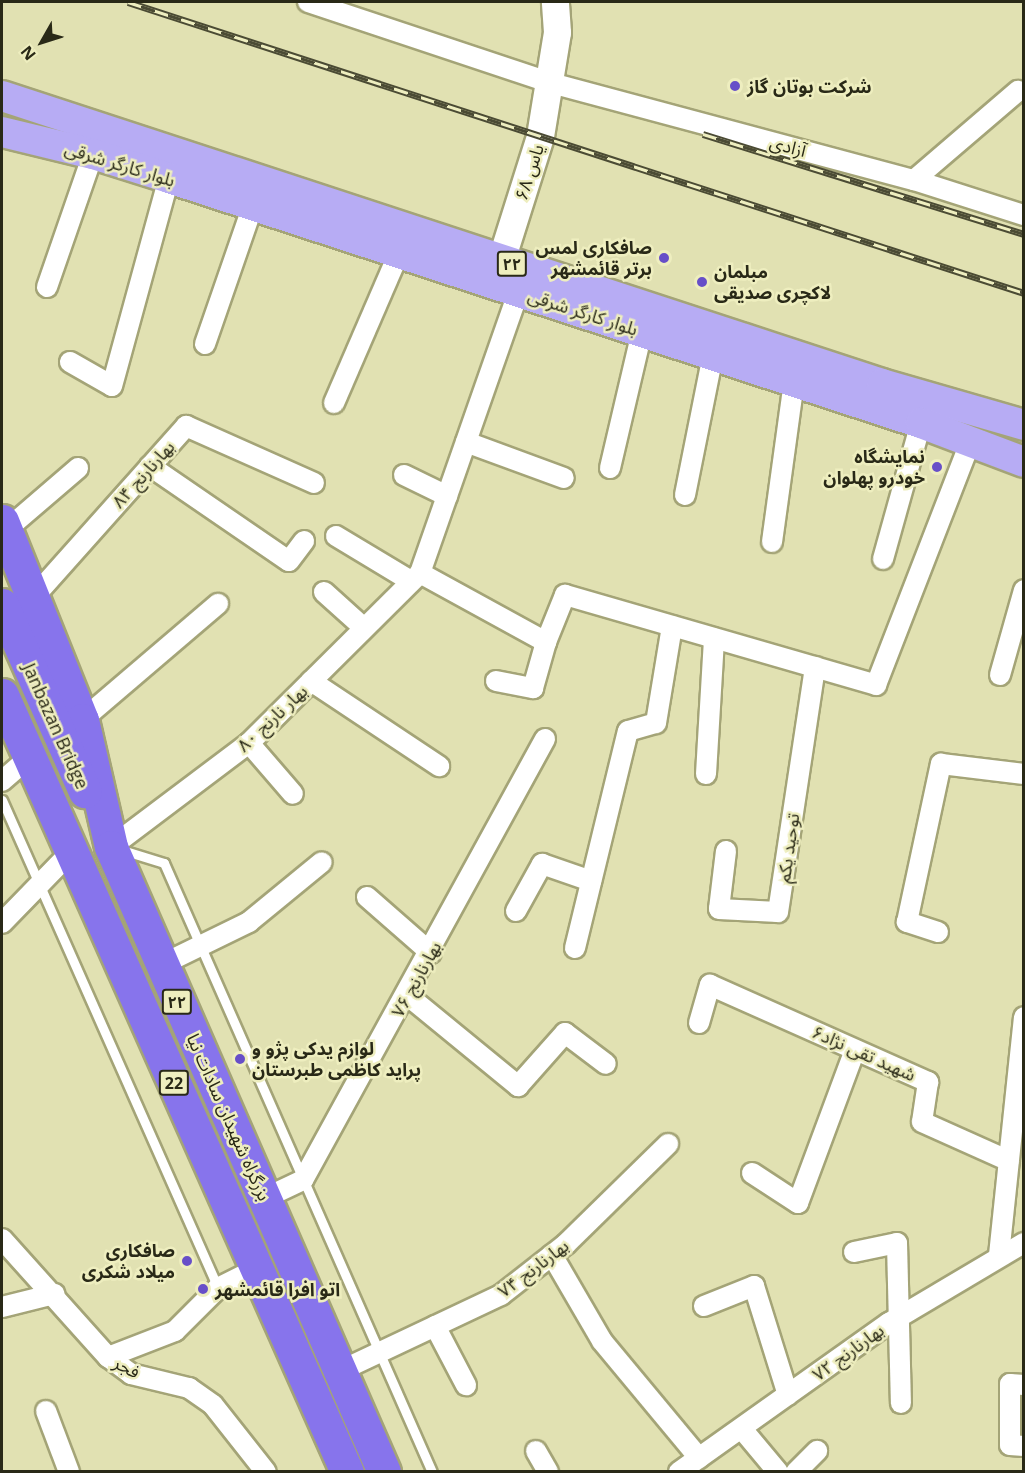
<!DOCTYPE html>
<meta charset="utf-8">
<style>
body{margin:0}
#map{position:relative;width:1025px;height:1473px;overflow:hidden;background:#e1e1b2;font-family:"Open Sans","Noto Sans Arabic",sans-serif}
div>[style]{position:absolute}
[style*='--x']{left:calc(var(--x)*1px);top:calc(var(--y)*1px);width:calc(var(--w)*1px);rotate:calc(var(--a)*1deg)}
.roads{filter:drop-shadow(2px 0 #a4a477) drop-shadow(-2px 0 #a4a477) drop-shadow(0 2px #a4a477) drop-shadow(0 -2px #a4a477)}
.lane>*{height:9px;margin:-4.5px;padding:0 4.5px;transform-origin:4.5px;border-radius:4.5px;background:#fff}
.street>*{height:20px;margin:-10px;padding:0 10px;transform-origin:10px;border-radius:10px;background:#fff}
.secondary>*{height:27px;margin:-13.5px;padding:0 13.5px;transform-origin:13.5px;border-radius:13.5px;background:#fff}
.primary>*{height:30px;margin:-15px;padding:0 15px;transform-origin:15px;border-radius:15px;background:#b7acf4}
.highway>*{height:33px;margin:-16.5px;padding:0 16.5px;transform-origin:16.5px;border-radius:16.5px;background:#8774ec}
.rail>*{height:7px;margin-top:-3.5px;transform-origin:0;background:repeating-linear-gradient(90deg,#eeeebf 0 14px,#4b4b34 0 28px);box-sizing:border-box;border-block:2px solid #4b4b34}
.dots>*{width:16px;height:16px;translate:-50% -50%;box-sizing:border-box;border:3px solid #eeeebf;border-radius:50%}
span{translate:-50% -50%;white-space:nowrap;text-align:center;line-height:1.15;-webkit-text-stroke:5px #eeeebf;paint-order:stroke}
.shield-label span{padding:2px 4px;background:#eeeebf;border:2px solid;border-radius:4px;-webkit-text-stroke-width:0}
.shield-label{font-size:16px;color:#292917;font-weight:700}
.poi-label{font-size:18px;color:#292917;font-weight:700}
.left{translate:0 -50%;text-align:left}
.right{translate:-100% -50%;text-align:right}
.street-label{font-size:18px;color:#292917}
.frame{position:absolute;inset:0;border:3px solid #292917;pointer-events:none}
.north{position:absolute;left:12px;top:12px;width:60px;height:60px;-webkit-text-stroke:4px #eeeebf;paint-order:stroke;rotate:231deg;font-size:16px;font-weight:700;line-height:24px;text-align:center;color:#292917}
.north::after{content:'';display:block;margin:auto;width:21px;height:27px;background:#292917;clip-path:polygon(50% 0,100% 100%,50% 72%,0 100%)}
</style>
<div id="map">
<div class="roads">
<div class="lane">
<i style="--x:2;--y:800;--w:534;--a:66.12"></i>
<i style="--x:122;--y:850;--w:44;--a:17.2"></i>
<i style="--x:164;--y:863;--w:665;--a:66.25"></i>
</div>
<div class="street">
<i style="--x:308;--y:2;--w:256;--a:18.4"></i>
<i style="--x:551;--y:83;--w:376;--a:15"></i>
<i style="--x:914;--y:180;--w:115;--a:17.7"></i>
<i style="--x:914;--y:180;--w:137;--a:-40.6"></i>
<i style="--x:47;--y:287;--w:141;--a:-70.9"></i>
<i style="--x:205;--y:344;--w:147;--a:-70.9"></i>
<i style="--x:70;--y:362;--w:48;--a:29.7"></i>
<i style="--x:112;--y:386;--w:216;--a:-74.7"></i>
<i style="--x:334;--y:403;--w:163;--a:-66.6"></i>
<i style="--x:466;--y:442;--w:104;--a:20.2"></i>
<i style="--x:150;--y:466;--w:168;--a:34.4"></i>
<i style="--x:289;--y:561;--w:25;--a:-53"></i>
<i style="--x:610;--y:468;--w:140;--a:-76.8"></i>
<i style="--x:404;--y:475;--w:48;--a:26"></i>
<i style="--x:685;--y:495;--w:143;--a:-78.7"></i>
<i style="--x:6;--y:530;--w:95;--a:-40.7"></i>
<i style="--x:336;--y:536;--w:87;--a:31"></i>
<i style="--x:772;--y:542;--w:162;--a:-82.2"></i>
<i style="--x:883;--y:559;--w:141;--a:-74.4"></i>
<i style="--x:420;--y:573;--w:144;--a:28.7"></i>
<i style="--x:546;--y:642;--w:51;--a:-68"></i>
<i style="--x:565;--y:595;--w:324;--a:16.1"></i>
<i style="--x:876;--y:685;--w:260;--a:-68.8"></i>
<i style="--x:324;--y:592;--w:54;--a:42"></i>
<i style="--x:32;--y:599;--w:232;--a:-48.3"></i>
<i style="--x:186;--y:426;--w:140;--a:24"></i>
<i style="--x:1000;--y:675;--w:88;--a:-74.2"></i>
<i style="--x:311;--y:681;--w:154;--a:33.6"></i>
<i style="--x:496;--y:681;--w:38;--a:11"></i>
<i style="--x:533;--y:688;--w:48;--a:-74.2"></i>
<i style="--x:82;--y:720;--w:179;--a:-40.5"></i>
<i style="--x:249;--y:743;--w:67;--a:49.2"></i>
<i style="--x:706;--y:774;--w:136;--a:-86.6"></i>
<i style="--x:2;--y:781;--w:37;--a:-41"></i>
<i style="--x:111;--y:847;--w:173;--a:-37"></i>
<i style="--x:249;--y:743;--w:241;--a:-44.8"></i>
<i style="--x:420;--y:573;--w:299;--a:-70.7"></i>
<i style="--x:726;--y:851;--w:58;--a:96.9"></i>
<i style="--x:719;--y:909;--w:59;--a:2.9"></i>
<i style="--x:778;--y:912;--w:248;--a:-81.4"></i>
<i style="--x:367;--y:897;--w:85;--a:41.2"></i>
<i style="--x:516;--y:911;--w:54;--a:-61"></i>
<i style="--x:542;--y:864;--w:52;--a:19.1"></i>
<i style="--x:2;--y:923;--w:100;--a:-45.8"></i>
<i style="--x:938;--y:932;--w:33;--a:-162"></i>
<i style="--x:907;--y:922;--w:162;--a:-77.9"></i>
<i style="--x:941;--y:764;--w:84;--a:6.9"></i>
<i style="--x:575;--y:948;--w:223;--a:-76.3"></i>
<i style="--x:628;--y:731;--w:29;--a:-16"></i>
<i style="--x:656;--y:723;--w:98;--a:-80.6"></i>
<i style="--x:161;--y:965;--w:98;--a:-26"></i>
<i style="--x:249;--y:922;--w:94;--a:-39.4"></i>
<i style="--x:407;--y:995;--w:144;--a:39.3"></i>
<i style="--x:518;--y:1086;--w:71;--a:-48.4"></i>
<i style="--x:565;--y:1033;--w:51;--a:37.1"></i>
<i style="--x:699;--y:1023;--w:40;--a:-74"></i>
<i style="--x:710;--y:985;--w:239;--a:24"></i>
<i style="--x:928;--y:1082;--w:40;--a:98.5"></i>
<i style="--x:922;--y:1122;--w:95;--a:24.1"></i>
<i style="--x:752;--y:1173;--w:55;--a:33.1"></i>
<i style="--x:798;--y:1203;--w:163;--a:-69.6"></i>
<i style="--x:265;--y:1198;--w:42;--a:-25.3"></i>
<i style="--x:303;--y:1180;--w:503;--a:-61.24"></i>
<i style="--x:2;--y:1239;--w:159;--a:48.1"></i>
<i style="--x:108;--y:1357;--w:29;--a:36"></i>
<i style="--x:131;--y:1374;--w:60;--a:13.6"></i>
<i style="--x:189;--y:1388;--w:29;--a:35"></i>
<i style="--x:213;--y:1405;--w:85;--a:51.7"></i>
<i style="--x:854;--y:1252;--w:44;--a:-11.8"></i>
<i style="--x:897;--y:1243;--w:160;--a:88.6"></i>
<i style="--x:552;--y:1255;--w:99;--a:59.8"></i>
<i style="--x:602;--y:1341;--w:152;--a:50.3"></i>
<i style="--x:999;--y:1255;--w:239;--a:-84"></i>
<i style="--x:704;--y:1306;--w:54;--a:-21.8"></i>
<i style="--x:754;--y:1286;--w:114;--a:72.7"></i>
<i style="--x:2;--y:1307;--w:54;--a:-14"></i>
<i style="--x:435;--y:1326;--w:67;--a:62.3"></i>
<i style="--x:108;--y:1357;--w:72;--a:-21.2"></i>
<i style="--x:175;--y:1331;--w:61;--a:-45"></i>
<i style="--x:218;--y:1288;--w:42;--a:-26.6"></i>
<i style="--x:340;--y:1371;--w:178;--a:-25.3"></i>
<i style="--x:501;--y:1295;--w:83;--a:-38.1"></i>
<i style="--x:566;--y:1244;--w:143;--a:-44.4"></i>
<i style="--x:1024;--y:1385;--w:14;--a:-176"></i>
<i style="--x:1010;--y:1384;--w:61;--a:90"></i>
<i style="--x:1010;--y:1445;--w:14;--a:4"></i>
<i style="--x:46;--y:1411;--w:65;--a:69.3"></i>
<i style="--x:742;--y:1429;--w:56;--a:50.1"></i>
<i style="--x:536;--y:1451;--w:24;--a:60"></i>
<i style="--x:679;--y:1472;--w:257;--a:-35.4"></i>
<i style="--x:889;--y:1323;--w:157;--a:-30.7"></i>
<i style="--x:796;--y:1472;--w:30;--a:-45"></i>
</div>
<div class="secondary">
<i style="--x:501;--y:260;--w:130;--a:-72.5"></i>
<i style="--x:540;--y:136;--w:105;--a:-80.7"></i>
<i style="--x:557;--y:32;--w:30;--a:-94"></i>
</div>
<div class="primary">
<i style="--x:2;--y:96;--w:926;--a:18.12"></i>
<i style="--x:882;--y:384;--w:148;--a:16.1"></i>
<i style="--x:2;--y:132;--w:94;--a:13.6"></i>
<i style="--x:93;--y:154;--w:80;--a:17.5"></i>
<i style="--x:169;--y:178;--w:791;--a:18.05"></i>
<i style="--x:921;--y:423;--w:110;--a:20.7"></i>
</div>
<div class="highway">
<i style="--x:2;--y:521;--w:214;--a:68.1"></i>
<i style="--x:82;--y:720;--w:130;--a:77.1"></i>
<i style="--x:111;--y:847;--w:682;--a:66.4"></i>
<i style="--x:2;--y:605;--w:204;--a:66"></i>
<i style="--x:2;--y:695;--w:850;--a:66.06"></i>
</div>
</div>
<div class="rail">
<i style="--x:128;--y:2;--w:942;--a:17.99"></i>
<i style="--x:703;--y:134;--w:336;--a:17.3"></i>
</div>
<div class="dots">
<i style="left:735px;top:86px;background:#674fc8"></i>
<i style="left:664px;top:258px;background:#674fc8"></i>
<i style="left:702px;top:282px;background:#674fc8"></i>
<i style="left:937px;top:467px;background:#674fc8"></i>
<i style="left:240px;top:1059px;background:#674fc8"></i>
<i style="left:187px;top:1261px;background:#674fc8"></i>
<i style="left:203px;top:1289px;background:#674fc8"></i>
</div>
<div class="shield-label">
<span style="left:512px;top:264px">۲۲</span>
<span style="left:177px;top:1002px">۲۲</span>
<span style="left:174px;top:1083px">22</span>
</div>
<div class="poi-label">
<span class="left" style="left:747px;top:86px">شرکت بوتان گاز</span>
<span class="right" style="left:652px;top:258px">صافکاری لمس<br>برتر قائمشهر</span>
<span class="left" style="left:714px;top:282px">مبلمان<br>لاکچری صدیقی</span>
<span class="right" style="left:925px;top:467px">نمایشگاه<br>خودرو پهلوان</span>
<span class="left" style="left:252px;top:1059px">لوازم یدکی پژو و<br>پراید کاظمی طبرستان</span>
<span class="right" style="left:175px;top:1261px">صافکاری<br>میلاد شکری</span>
<span class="left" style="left:215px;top:1289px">اتو افرا قائمشهر</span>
</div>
<div class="street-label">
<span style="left:788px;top:146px;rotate:15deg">آزادی</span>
<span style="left:120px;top:164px;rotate:17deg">بلوار کارگر شرقی</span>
<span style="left:529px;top:172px;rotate:-72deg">یاس ۶۸</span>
<span style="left:583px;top:312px;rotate:18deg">بلوار کارگر شرقی</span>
<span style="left:143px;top:474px;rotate:-48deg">بهارنارنج ۸۴</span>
<span style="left:272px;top:718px;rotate:-43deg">بهار نارنج ۸۰</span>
<span style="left:56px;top:726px;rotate:66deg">Janbazan Bridge</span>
<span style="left:788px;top:848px;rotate:-82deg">توحید یکم</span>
<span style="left:416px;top:979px;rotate:-61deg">بهارنارنج ۷۶</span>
<span style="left:864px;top:1053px;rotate:24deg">شهید تقی نژاد۶</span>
<span style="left:229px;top:1117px;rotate:66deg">بزرگراه شهیدان سادات نیا</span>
<span style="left:533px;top:1268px;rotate:-37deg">بهارنارنج ۷۴</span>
<span style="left:848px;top:1352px;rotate:-36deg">بهارنارنج ۷۲</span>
<span style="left:127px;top:1367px;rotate:28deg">فجر</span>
</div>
<div class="frame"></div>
<div class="north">N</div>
</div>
